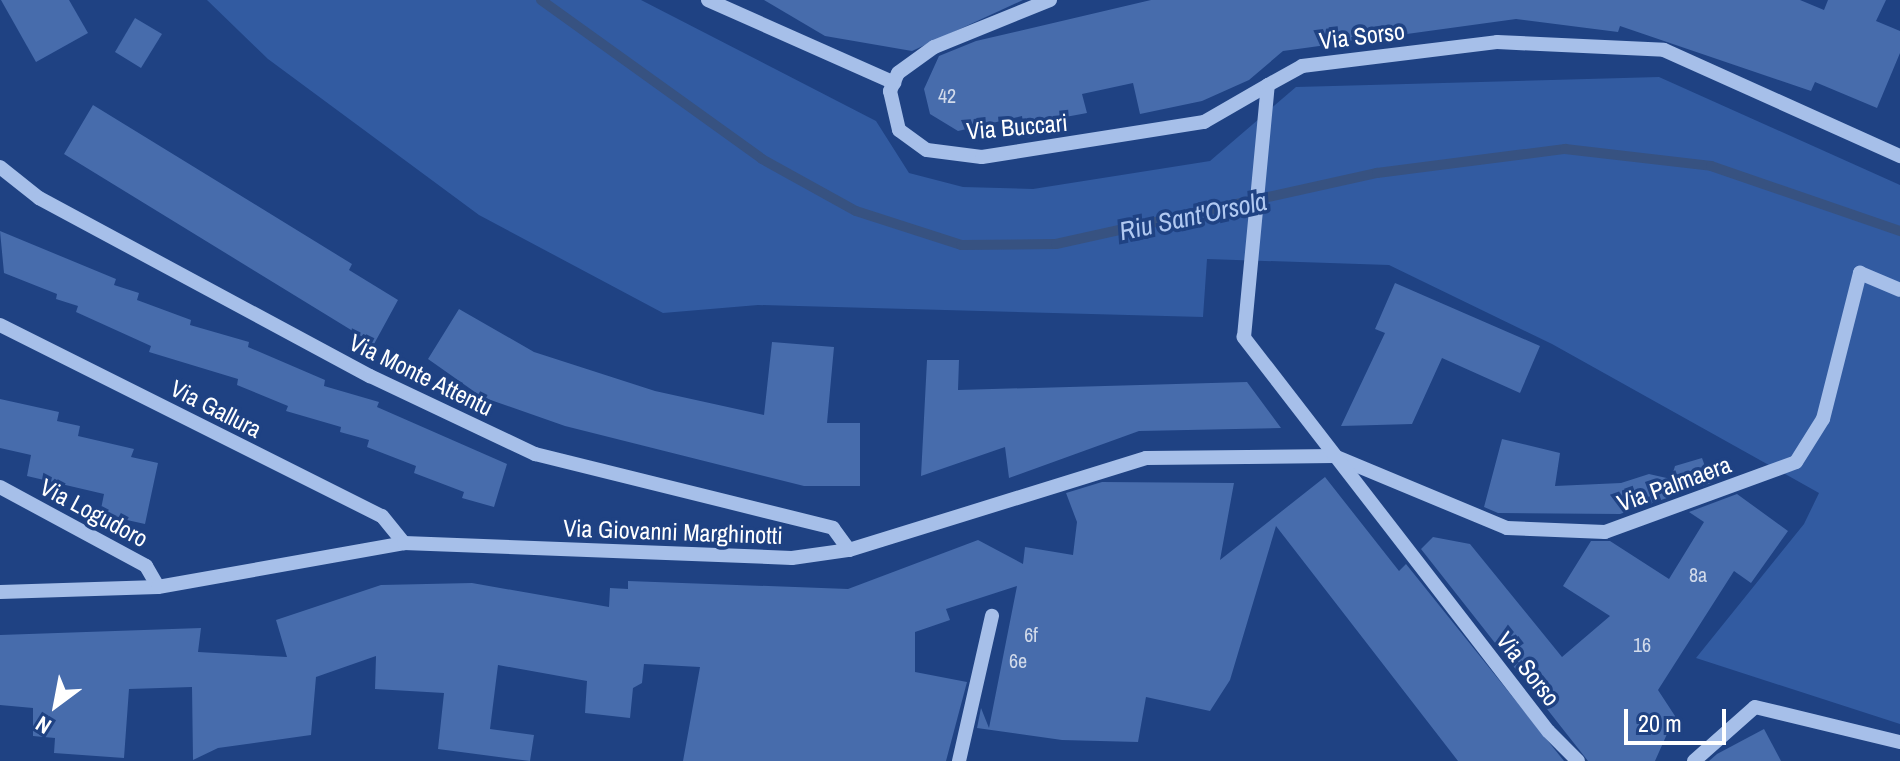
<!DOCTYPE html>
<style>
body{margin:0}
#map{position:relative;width:1900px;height:761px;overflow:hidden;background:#1f4283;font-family:"Archivo Narrow",sans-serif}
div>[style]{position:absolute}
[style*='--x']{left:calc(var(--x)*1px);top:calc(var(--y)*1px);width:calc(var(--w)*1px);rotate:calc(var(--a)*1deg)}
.green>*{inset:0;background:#325ba1}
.stream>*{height:10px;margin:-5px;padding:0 5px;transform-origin:5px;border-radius:5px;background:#375281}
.building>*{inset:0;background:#476cac}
.minor>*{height:14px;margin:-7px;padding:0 7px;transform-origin:7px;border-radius:7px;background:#a6bfe9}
span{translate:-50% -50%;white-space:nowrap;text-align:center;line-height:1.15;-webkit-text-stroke:7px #1f4283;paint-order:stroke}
.number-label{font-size:20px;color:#d1daea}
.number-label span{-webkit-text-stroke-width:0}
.street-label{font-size:24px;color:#fff}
.water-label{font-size:26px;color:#b1c9f1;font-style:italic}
.north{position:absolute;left:16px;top:665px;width:80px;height:80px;-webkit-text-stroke:6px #1f4283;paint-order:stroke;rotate:212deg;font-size:22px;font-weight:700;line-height:32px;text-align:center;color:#fff}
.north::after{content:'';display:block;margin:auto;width:28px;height:36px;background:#fff;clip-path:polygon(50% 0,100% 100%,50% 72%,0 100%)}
.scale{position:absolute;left:1624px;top:709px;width:102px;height:36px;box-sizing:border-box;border:4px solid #fff;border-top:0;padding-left:10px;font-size:24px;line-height:28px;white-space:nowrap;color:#fff;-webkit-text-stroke:6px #1f4283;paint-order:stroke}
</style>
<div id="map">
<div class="green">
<i style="clip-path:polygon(207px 0,641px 0,876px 121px,909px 173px,963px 187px,1033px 189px,1210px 161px,1296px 87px,1659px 77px,1900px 185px,1900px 724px,1696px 658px,1804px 524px,1819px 493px,1552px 344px,1389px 265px,1207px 259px,1203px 317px,758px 305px,663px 313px,479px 215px,268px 59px)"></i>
</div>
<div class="stream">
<i style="--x:541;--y:0;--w:272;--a:35.7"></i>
<i style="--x:762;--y:159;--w:107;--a:29"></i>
<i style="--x:856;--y:211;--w:110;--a:17.9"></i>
<i style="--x:961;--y:245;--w:95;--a:-0.6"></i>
<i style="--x:1056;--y:244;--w:329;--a:-12.5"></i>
<i style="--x:1377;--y:173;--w:190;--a:-7.3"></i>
<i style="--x:1565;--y:149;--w:147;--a:6.6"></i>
<i style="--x:1711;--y:166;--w:200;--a:19"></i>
</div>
<div class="building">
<i style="clip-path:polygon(1px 0,69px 0,88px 33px,36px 62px)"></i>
<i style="clip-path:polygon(764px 0,1023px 0,912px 51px,825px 36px)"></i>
<i style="clip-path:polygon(1151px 0,1800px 0,1824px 10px,1828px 0,1886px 0,1876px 21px,1900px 31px,1900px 53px,1877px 108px,1815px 82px,1811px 91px,1620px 26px,1618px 32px,1516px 19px,1283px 51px,1249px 80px,1202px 101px,1140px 114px,1133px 83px,1082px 94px,1087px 113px,1060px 118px,1063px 131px,1025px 138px,1022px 116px,958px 131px,930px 114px,924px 89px,939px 56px,976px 41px)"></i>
<i style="clip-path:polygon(135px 18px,162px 34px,141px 68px,115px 52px)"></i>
<i style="clip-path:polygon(93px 105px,352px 264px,349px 270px,398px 300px,374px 344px,64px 154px)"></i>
<i style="clip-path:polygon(0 231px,116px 279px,114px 285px,139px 293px,137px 300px,191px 320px,190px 325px,249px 342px,248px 347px,325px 380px,324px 386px,379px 402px,377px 407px,507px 464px,494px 507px,462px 498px,464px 492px,414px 473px,416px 466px,367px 447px,369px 440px,340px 432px,341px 427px,286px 411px,288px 406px,237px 385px,238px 379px,149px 352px,151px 346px,76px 312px,78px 306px,56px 299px,57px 294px,4px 273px)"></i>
<i style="clip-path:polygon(1395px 283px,1540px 346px,1520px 393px,1442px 358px,1412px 424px,1341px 426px,1385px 333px,1375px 329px)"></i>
<i style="clip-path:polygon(459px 309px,534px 352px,655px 391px,764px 415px,772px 342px,834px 347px,827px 423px,860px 423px,860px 486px,804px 486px,565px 426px,482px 397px,428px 359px)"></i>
<i style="clip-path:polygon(927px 360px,959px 360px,958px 390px,1247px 382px,1281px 428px,1139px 431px,1009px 478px,1005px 447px,921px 476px)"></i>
<i style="clip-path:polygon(0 399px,59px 412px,57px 421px,80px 426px,78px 436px,134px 449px,131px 457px,158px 463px,145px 524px,100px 514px,104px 494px,27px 476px,31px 455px,0 448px)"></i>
<i style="clip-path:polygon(1502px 439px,1560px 453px,1555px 486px,1621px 483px,1649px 474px,1671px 479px,1675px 466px,1702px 458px,1711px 483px,1620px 514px,1498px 513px,1484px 507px)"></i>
<i style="clip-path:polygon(1325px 477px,1399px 571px,1406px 564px,1564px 761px,1458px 761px,1276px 526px,1230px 680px,1210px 711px,1146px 697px,1138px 742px,1062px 740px,977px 728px,981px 708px,989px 728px,1017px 586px,946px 609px,950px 620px,915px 632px,915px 672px,967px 682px,946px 761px,683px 761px,700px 667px,644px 664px,642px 683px,633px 688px,630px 718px,585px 713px,587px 681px,498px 665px,490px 729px,534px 735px,530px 761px,438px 749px,444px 693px,375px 689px,376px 656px,316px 677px,311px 735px,218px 748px,193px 760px,192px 687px,129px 689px,124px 758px,54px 753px,55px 738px,33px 736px,33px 708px,0 705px,0 635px,201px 628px,198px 652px,287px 657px,276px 620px,381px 585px,472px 583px,609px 607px,610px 588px,628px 589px,628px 581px,848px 589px,978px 540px,1023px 564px,1025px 547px,1073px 555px,1077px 522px,1066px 493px,1102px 482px,1234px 483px,1220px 560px)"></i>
<i style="clip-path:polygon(1737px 494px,1788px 531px,1751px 583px,1734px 571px,1658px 690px,1675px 716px,1655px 761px,1588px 761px,1421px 549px,1433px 537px,1470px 544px,1562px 657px,1610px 616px,1563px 586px,1591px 541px,1610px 541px,1669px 579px,1704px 522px,1689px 512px)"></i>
<i style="clip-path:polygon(1764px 729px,1781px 761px,1709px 761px,1717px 754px)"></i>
</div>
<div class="minor">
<i style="--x:708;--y:0;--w:204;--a:24"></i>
<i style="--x:1050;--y:0;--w:125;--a:157.9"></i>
<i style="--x:934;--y:47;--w:44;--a:144.2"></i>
<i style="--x:898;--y:73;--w:20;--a:114"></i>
<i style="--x:890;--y:91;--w:40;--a:77"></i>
<i style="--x:899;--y:130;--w:34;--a:36"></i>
<i style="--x:927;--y:150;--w:55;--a:7.3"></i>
<i style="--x:982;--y:157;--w:225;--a:-9"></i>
<i style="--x:1204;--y:122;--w:74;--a:-30"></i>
<i style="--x:0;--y:167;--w:50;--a:38.5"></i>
<i style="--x:39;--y:198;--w:376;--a:28.3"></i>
<i style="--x:370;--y:376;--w:183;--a:25.3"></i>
<i style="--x:535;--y:454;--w:307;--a:13.9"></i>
<i style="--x:833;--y:528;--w:27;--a:54"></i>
<i style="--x:0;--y:325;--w:427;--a:26.6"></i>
<i style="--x:382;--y:516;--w:35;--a:51"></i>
<i style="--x:0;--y:487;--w:166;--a:28.4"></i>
<i style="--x:146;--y:566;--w:24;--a:60"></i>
<i style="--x:0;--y:592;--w:158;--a:-1.8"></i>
<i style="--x:158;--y:587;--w:250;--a:-10.1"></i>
<i style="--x:404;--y:543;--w:388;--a:2.2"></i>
<i style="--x:792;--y:558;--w:58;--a:-8"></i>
<i style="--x:849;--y:550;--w:311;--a:-17.2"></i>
<i style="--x:1146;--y:458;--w:188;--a:-0.6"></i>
<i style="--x:1334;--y:456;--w:187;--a:22.6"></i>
<i style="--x:1507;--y:528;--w:98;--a:2.3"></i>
<i style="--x:1605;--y:532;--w:203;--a:-20.1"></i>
<i style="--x:1796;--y:462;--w:51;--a:-57.9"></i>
<i style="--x:1823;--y:419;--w:151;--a:-75.8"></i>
<i style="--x:1860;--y:273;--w:43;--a:23"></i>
<i style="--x:959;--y:761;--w:149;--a:-77.2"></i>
<i style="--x:1578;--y:761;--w:42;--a:-135"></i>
<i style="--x:1548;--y:731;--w:498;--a:-127.7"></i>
<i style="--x:1244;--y:337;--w:253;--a:-84.6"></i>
<i style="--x:1268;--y:85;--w:39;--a:-29"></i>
<i style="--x:1302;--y:66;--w:196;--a:-7"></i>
<i style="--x:1497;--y:42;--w:167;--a:2.7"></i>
<i style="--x:1664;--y:50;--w:259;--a:24.2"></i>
<i style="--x:1694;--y:761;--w:81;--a:-41.5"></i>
<i style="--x:1755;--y:707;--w:149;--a:13.6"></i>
</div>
<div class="number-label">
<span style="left:947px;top:95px">42</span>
<span style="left:1698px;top:574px">8a</span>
<span style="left:1031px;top:634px">6f</span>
<span style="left:1642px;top:644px">16</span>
<span style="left:1018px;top:660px">6e</span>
</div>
<div class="street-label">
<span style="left:1362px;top:36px;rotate:-7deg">Via Sorso</span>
<span style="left:1017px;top:127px;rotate:-5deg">Via Buccari</span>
<span style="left:421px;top:375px;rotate:26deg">Via Monte Attentu</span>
<span style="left:216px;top:409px;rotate:27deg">Via Gallura</span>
<span style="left:1674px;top:484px;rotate:-20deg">Via Palmaera</span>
<span style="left:94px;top:513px;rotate:28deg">Via Logudoro</span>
<span style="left:673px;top:532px;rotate:2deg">Via Giovanni Marghinotti</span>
<span style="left:1528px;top:669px;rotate:52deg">Via Sorso</span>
</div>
<div class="water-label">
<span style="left:1193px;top:216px;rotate:-12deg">Riu Sant'Orsola</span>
</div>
<div class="north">N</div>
<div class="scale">20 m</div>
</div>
